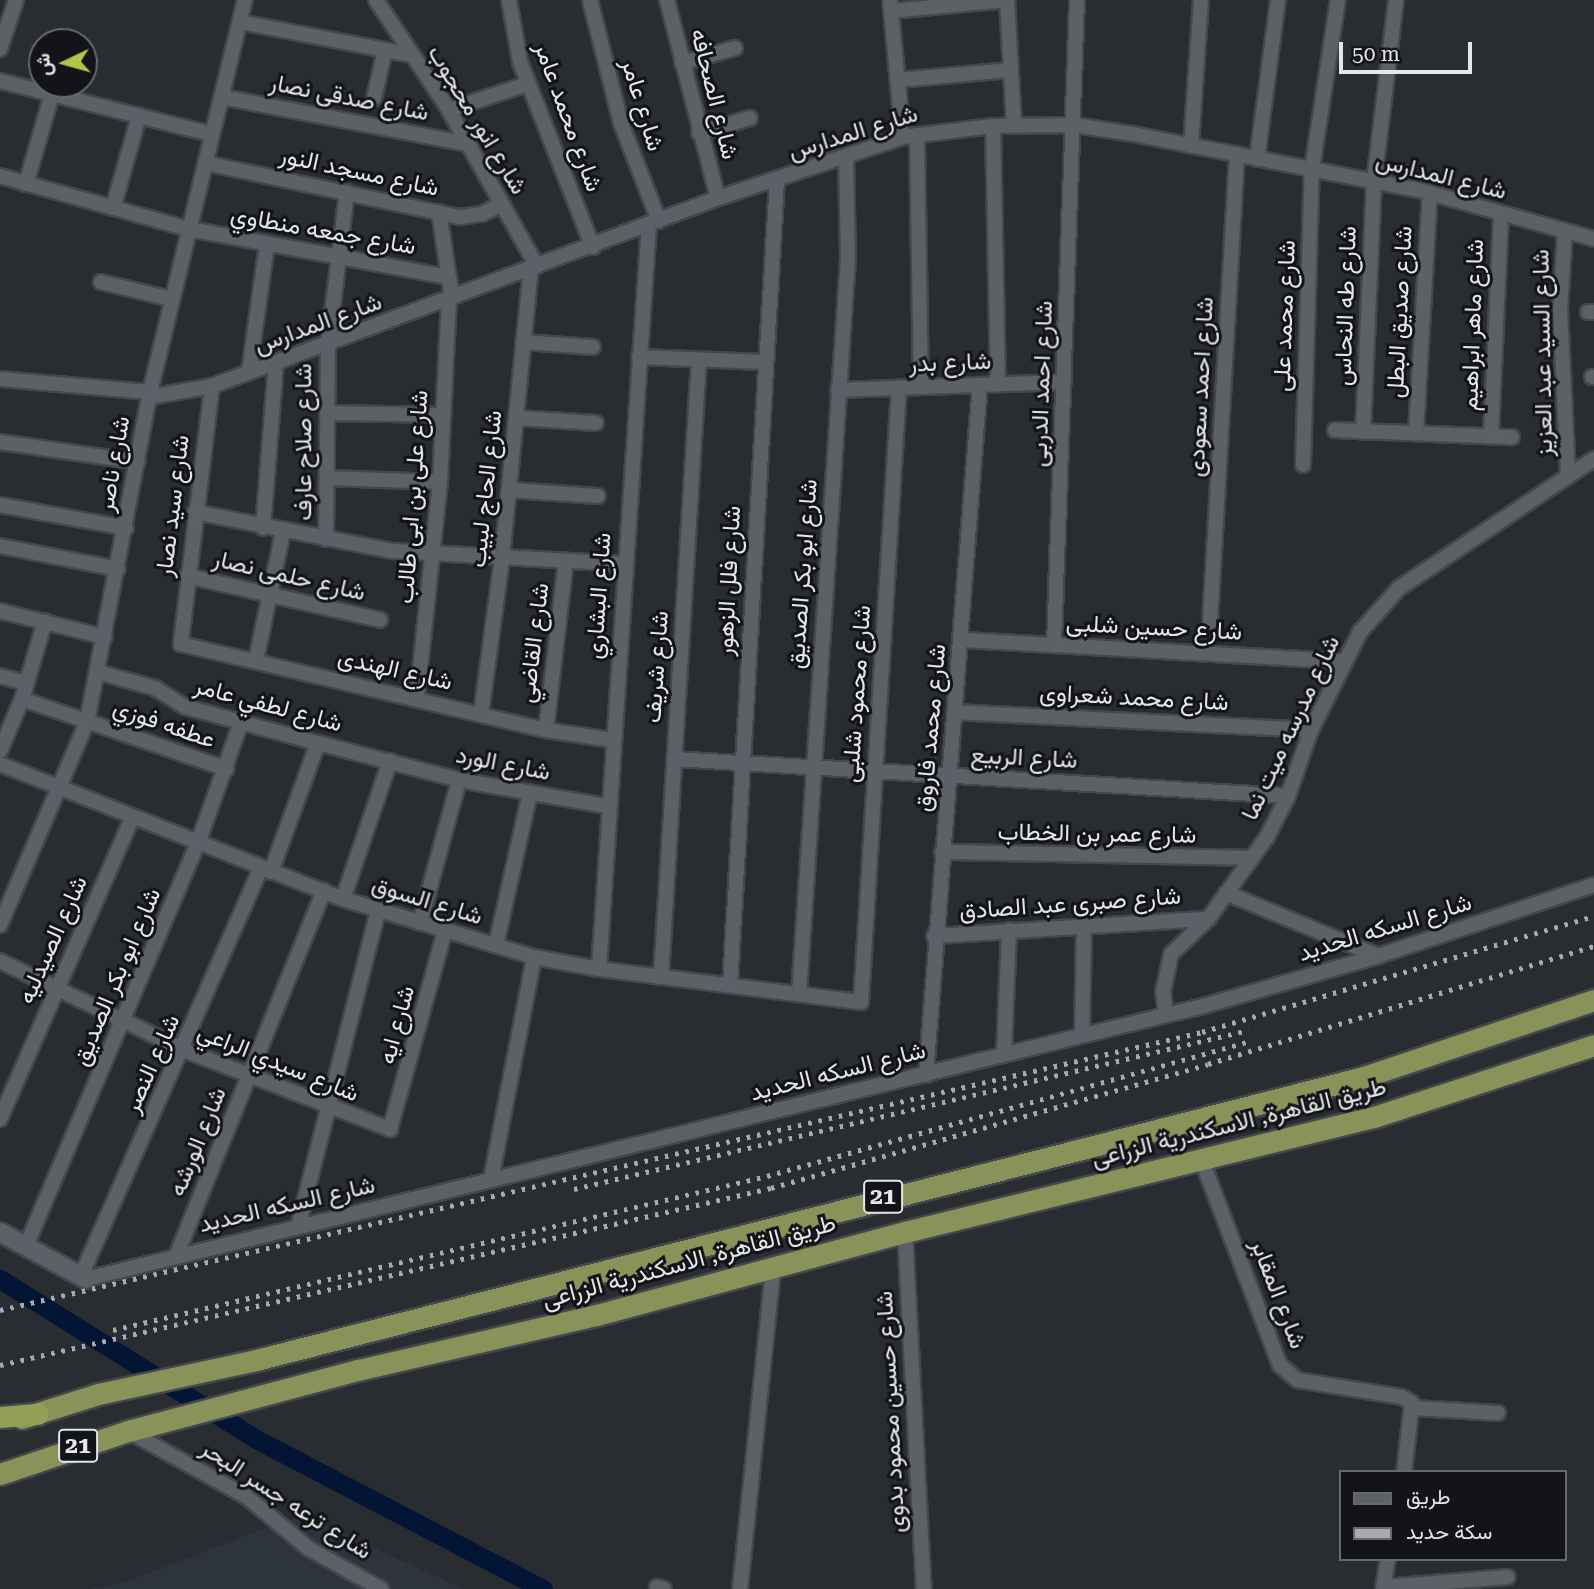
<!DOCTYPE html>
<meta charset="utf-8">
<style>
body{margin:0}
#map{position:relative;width:1594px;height:1589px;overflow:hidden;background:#292c31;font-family:"Roboto Serif",Vazirmatn,serif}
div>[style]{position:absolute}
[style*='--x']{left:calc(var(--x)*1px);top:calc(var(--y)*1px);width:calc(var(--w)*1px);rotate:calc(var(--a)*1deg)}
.built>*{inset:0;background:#2d343e}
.canal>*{height:19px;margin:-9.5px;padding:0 9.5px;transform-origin:9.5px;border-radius:9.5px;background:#021534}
.roads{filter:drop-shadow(2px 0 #44474b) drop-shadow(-2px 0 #44474b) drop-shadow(0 2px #44474b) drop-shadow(0 -2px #44474b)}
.minor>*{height:14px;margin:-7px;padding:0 7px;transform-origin:7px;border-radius:7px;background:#5d6066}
.tertiary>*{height:18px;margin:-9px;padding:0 9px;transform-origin:9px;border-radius:9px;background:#5d6066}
.trunk>*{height:21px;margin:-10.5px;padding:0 10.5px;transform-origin:10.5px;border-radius:10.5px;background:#899259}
.motorway>*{height:21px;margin:-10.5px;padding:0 10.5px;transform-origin:10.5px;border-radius:10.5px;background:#949f56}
.rail>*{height:5px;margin-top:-2.5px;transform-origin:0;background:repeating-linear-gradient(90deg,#a8aaaf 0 3.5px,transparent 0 10.5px)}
span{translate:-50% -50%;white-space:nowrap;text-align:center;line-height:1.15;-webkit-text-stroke:6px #131417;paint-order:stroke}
.shield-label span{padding:2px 5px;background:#131417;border:2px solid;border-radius:5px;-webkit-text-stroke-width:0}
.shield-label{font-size:23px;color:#e4e6ea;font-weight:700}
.street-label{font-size:24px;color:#e4e6ea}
.legend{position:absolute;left:1339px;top:1470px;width:228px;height:91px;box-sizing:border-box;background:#131417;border:2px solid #67686b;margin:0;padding:9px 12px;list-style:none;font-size:21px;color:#e4e6ea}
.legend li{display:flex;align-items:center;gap:14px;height:35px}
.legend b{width:35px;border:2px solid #67686b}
.north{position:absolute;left:28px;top:28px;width:70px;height:70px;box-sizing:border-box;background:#131417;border:2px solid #67686b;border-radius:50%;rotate:265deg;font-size:19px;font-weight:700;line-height:28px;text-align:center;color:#e4e6ea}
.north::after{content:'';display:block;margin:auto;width:24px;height:32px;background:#b3c24b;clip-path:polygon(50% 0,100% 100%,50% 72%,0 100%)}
.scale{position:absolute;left:1339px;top:42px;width:133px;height:32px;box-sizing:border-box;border:4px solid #e4e6ea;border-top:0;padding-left:9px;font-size:21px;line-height:24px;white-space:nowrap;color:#e4e6ea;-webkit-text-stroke:5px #131417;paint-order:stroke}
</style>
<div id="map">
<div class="built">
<i style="clip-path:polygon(300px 1515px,465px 1589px,90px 1589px,125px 1582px)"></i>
</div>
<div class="canal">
<i style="--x:0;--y:1279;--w:302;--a:32"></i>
<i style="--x:256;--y:1439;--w:324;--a:27.6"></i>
</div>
<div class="roads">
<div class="minor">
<i style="--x:376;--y:0;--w:132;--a:56.4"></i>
<i style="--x:449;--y:110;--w:179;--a:60.6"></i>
<i style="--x:509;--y:0;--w:63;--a:79.9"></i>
<i style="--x:520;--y:62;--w:199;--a:68.5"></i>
<i style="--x:590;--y:0;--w:127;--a:75.9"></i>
<i style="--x:621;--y:123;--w:105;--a:68.8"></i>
<i style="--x:667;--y:0;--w:204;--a:75.6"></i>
<i style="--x:890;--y:0;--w:138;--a:84.6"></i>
<i style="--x:1007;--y:0;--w:125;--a:86.8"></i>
<i style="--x:891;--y:11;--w:117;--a:-5.4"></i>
<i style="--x:240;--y:22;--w:174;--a:10.9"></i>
<i style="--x:0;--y:49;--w:52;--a:-71.9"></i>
<i style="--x:682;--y:63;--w:55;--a:-15.8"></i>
<i style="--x:898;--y:80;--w:113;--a:-5.1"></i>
<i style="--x:0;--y:81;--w:218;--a:14.1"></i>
<i style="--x:222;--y:97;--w:251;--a:10.8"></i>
<i style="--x:374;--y:98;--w:49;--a:-77.1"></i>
<i style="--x:449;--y:110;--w:82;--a:-18.4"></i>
<i style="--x:993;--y:126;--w:258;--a:88.9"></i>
<i style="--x:699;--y:133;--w:53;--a:-16.4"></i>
<i style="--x:917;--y:135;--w:252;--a:89.1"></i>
<i style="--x:1191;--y:146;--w:146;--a:-86.1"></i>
<i style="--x:1257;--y:159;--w:160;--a:-82.5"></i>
<i style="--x:205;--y:163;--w:261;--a:12"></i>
<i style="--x:460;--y:217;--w:22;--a:-8"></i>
<i style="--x:482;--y:214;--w:22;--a:-27"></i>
<i style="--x:0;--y:176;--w:196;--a:15.7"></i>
<i style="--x:189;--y:229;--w:264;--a:10.5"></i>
<i style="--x:26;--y:184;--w:94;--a:-73.9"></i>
<i style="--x:113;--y:208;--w:96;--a:-74.2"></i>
<i style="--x:439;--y:212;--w:87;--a:81.4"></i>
<i style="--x:1565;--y:232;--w:78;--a:93.7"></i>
<i style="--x:1560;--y:310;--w:164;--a:87.2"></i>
<i style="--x:101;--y:282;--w:72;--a:13.7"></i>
<i style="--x:1588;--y:312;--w:6;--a:0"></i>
<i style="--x:523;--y:342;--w:70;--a:4.1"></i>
<i style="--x:639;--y:357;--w:125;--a:2.3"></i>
<i style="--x:249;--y:372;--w:129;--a:-82"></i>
<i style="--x:1592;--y:377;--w:2;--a:0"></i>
<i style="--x:0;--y:379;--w:151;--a:5"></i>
<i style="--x:212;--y:386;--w:260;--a:96.9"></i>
<i style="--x:181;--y:644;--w:375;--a:13.3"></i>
<i style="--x:546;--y:730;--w:67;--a:8.6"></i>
<i style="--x:838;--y:390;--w:226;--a:-2"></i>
<i style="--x:149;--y:397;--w:64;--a:-9.9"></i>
<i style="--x:212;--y:386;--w:540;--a:-20.38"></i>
<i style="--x:718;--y:198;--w:195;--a:-18.2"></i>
<i style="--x:903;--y:137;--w:91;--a:-7"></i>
<i style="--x:993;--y:126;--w:81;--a:-0.7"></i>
<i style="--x:1074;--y:125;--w:60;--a:8.7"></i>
<i style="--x:1133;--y:134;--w:291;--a:11.1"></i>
<i style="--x:1419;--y:190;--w:182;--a:15.6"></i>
<i style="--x:327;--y:413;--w:116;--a:1"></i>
<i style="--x:517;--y:418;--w:79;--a:3.6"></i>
<i style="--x:1335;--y:430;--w:177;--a:2.3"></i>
<i style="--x:1363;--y:432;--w:250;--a:-87.5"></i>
<i style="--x:1374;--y:182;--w:183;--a:-83.1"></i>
<i style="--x:1416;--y:433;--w:240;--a:-86.7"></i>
<i style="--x:1491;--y:436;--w:221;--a:-87.4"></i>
<i style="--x:0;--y:442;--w:139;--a:8.2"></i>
<i style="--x:1303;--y:465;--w:296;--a:-88.3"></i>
<i style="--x:1312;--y:169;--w:171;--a:-81.3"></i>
<i style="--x:327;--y:478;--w:113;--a:2"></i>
<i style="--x:510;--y:490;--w:88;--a:3.9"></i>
<i style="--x:0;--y:505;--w:128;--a:10.3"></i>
<i style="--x:195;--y:512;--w:201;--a:11.2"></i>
<i style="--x:392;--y:551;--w:231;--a:3.2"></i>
<i style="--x:263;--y:528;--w:166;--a:-85.5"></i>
<i style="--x:326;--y:539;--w:193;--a:-89.4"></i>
<i style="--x:328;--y:346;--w:155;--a:-83"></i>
<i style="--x:0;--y:546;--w:120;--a:11"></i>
<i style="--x:187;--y:576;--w:198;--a:12.8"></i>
<i style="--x:0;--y:611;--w:108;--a:13.9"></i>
<i style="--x:1210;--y:622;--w:469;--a:-86.7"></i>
<i style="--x:962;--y:640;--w:382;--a:3.2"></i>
<i style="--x:1054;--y:645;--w:645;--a:-87.96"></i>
<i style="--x:256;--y:660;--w:131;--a:-78.1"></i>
<i style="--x:98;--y:672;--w:59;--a:15.7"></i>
<i style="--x:155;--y:688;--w:36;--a:32"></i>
<i style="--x:186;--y:707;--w:137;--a:15.3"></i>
<i style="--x:318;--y:743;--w:146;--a:14.7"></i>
<i style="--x:459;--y:780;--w:150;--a:10"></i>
<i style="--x:0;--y:676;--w:27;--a:15"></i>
<i style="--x:417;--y:697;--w:216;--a:-83.9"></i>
<i style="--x:440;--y:482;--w:182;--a:-87.2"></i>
<i style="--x:22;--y:699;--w:216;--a:18.9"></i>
<i style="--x:955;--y:712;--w:356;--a:2.9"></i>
<i style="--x:481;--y:714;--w:157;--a:-82.3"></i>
<i style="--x:502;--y:558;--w:291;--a:-84.3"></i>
<i style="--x:546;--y:730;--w:170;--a:-83.3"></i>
<i style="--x:0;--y:751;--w:56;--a:-67.1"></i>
<i style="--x:22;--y:699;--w:81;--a:-73.6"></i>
<i style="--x:674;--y:759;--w:615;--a:3.45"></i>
<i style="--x:0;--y:764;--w:369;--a:21.5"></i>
<i style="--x:343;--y:899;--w:200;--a:16.9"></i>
<i style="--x:534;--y:957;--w:66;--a:10.5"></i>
<i style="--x:599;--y:969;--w:264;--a:7.2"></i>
<i style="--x:861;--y:1002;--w:616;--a:-86.46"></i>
<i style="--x:942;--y:852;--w:308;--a:1.1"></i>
<i style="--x:271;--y:872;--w:137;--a:-70"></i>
<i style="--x:1226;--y:893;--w:165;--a:22.5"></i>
<i style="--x:343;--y:899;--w:146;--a:-71.2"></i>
<i style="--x:420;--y:923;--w:148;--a:-74.7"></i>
<i style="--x:0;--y:925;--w:221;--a:-66.8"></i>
<i style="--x:87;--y:722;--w:336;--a:-79.2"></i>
<i style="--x:150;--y:392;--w:403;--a:-76.4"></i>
<i style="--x:934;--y:936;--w:275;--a:-3.6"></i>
<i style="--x:496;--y:945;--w:156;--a:-77.4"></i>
<i style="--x:0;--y:961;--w:204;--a:25.8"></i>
<i style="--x:184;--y:1050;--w:221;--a:21"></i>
<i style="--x:390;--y:1129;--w:205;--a:-74.5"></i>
<i style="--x:599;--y:969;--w:746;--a:-86.16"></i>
<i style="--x:661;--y:977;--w:618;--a:-86.48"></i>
<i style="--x:730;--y:985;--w:806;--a:-86.66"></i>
<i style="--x:799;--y:994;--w:738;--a:-86.19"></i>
<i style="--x:848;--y:258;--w:100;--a:-91.1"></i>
<i style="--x:1166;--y:1015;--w:23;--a:-97"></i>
<i style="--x:1163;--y:992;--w:39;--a:-78"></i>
<i style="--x:1171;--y:954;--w:51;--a:-43.4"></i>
<i style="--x:1208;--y:919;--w:101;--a:-54.3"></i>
<i style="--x:1267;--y:837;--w:46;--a:-62.9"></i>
<i style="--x:1288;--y:796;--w:70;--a:-70.8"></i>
<i style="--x:1311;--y:730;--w:110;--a:-63.4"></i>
<i style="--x:1360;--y:632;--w:59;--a:-48.4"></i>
<i style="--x:1399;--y:588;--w:234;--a:-33.5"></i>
<i style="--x:1082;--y:1034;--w:108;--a:-88.9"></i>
<i style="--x:1004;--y:1054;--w:124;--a:-87.7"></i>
<i style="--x:926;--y:1075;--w:692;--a:-85.53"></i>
<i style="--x:0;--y:1119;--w:329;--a:-66.3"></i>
<i style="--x:1202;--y:1161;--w:218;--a:69.1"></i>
<i style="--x:1280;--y:1365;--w:23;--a:41"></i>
<i style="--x:1297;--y:1380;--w:106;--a:9.2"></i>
<i style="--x:1402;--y:1397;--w:12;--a:31"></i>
<i style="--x:1412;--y:1403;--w:69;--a:96.6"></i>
<i style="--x:491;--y:1179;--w:226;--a:-79"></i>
<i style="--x:298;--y:1227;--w:326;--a:-75.8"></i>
<i style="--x:905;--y:1232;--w:358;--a:87"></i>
<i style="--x:26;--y:1246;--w:438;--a:-66.9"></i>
<i style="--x:198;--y:843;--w:128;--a:-70.4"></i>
<i style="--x:177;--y:1254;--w:392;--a:-68"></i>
<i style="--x:81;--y:1276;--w:446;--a:-66.2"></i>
<i style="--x:86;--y:1279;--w:1150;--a:-13.73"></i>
<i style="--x:1203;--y:1006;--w:182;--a:-15.9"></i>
<i style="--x:1378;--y:956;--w:227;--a:-18.2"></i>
<i style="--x:1414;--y:1408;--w:84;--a:3.4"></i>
<i style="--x:128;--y:1431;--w:136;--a:29"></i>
<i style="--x:247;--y:1497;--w:80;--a:39.9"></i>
<i style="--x:308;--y:1548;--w:84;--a:29.3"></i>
<i style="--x:657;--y:1587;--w:7;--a:16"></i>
<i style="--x:1384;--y:1587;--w:124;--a:-4.6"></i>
<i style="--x:740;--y:1589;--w:323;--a:-84.1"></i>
<i style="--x:1383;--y:1589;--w:30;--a:-81"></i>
</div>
<div class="tertiary">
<i style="--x:0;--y:1232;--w:98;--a:28.7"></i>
</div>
<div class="trunk">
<i style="--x:22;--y:1418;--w:80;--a:-17.5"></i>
<i style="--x:98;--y:1394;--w:162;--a:-12.1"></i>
<i style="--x:256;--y:1360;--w:1144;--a:-14.33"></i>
<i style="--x:1364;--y:1077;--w:243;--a:-18.5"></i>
<i style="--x:0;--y:1474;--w:135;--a:-18.6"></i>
<i style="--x:128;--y:1431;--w:238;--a:-14.9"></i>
<i style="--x:358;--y:1370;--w:245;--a:-13"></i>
<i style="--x:597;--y:1315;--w:319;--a:-15.1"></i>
<i style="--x:905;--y:1232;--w:483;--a:-13.8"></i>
<i style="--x:1374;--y:1117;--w:231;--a:-18.1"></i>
</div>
<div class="motorway">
<i style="--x:0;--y:1417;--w:38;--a:-5"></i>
</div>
</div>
<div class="rail">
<i style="--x:574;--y:1189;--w:693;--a:-13.25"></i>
<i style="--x:0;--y:1310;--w:1234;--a:-13.02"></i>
<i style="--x:1202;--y:1032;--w:409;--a:-16.5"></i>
<i style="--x:113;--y:1330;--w:672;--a:-13.25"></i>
<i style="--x:767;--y:1176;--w:497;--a:-15.6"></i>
<i style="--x:0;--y:1365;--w:791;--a:-12.93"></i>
<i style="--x:771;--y:1188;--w:454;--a:-15.8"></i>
<i style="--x:1208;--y:1064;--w:404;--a:-17"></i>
</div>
<div class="shield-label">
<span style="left:883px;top:1197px">21</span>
<span style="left:78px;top:1446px">21</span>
</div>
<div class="street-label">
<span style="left:714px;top:94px;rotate:76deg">شارع الصحافه</span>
<span style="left:349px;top:98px;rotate:11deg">شارع صدقى نصار</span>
<span style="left:642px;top:105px;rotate:73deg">شارع عامر</span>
<span style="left:568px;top:117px;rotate:70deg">شارع محمد عامر</span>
<span style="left:477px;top:120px;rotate:59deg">شارع انور محجوب</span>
<span style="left:853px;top:133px;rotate:-17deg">شارع المدارس</span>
<span style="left:359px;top:172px;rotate:12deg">شارع مسجد النور</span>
<span style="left:1441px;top:176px;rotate:14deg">شارع المدارس</span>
<span style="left:323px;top:231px;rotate:10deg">شارع جمعه منطاوي</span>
<span style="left:1346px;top:306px;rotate:-88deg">شارع طه النحاس</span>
<span style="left:1400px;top:312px;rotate:-87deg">شارع صديق البطل</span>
<span style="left:1285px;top:316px;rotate:-88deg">شارع محمد على</span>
<span style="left:318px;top:324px;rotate:-20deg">شارع المدارس</span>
<span style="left:1473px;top:325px;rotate:-88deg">شارع ماهر ابراهيم</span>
<span style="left:1543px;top:353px;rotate:-91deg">شارع السيد عبد العزيز</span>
<span style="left:950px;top:363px;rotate:-2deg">شارع بدر</span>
<span style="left:1042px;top:384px;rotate:-88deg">شارع احمد الدربى</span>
<span style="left:1201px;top:387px;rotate:-87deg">شارع احمد سعودى</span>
<span style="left:304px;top:442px;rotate:-90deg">شارع صلاح عارف</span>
<span style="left:114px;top:464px;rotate:-80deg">شارع ناصر</span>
<span style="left:486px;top:489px;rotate:-84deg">شارع الحاج لبيب</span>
<span style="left:413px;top:497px;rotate:-86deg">شارع على بن ابى طالب</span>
<span style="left:173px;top:506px;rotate:-83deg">شارع سيد نصار</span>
<span style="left:803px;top:574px;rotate:-86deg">شارع ابو بكر الصديق</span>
<span style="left:289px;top:576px;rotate:13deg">شارع حلمى نصار</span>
<span style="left:729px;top:581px;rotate:-87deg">شارع فلل الزهور</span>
<span style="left:599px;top:596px;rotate:-86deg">شارع البشاري</span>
<span style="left:1154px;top:628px;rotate:3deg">شارع حسين شلبى</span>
<span style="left:534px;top:643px;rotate:-83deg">شارع القاضي</span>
<span style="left:657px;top:667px;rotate:-86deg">شارع شريف</span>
<span style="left:395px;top:670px;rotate:13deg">شارع الهندى</span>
<span style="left:857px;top:694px;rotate:-86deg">شارع محمود شلبى</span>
<span style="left:1134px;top:698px;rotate:3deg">شارع محمد شعراوى</span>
<span style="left:268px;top:705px;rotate:15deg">شارع لطفي عامر</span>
<span style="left:164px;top:724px;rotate:19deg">عطفه فوزي</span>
<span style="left:931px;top:728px;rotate:-85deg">شارع محمد فاروق</span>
<span style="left:1291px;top:728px;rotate:-65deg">شارع مدرسه ميت نما</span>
<span style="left:1024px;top:758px;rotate:3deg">شارع الربيع</span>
<span style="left:503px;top:764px;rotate:11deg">شارع الورد</span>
<span style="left:1097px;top:834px;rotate:1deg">شارع عمر بن الخطاب</span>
<span style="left:427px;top:901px;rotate:17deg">شارع السوق</span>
<span style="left:1070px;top:904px;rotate:-4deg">شارع صبرى عبد الصادق</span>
<span style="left:1385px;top:928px;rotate:-17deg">شارع السكه الحديد</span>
<span style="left:53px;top:940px;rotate:-66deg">شارع الصيدليه</span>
<span style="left:117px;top:977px;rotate:-67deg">شارع ابو بكر الصديق</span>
<span style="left:397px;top:1025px;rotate:-75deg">شارع ايه</span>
<span style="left:278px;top:1063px;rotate:22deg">شارع سيدي الراعي</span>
<span style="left:152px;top:1064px;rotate:-66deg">شارع النصر</span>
<span style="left:838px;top:1072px;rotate:-14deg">شارع السكه الحديد</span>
<span style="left:1239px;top:1123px;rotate:-14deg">طريق القاهرة, الاسكندرية الزراعى</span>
<span style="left:198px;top:1142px;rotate:-68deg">شارع الورشه</span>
<span style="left:287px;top:1205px;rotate:-13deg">شارع السكه الحديد</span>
<span style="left:689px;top:1262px;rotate:-15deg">طريق القاهرة, الاسكندرية الزراعى</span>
<span style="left:1278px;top:1294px;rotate:69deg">شارع المقابر</span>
<span style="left:891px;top:1412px;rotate:-93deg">شارع حسين محمود بدوى</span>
<span style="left:286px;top:1500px;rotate:33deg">شارع ترعه جسر البحر</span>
</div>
<ul class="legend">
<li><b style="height:9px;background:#5d6066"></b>طريق</li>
<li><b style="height:9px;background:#a8aaaf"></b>سكة حديد</li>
</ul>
<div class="north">ش</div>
<div class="scale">50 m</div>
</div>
